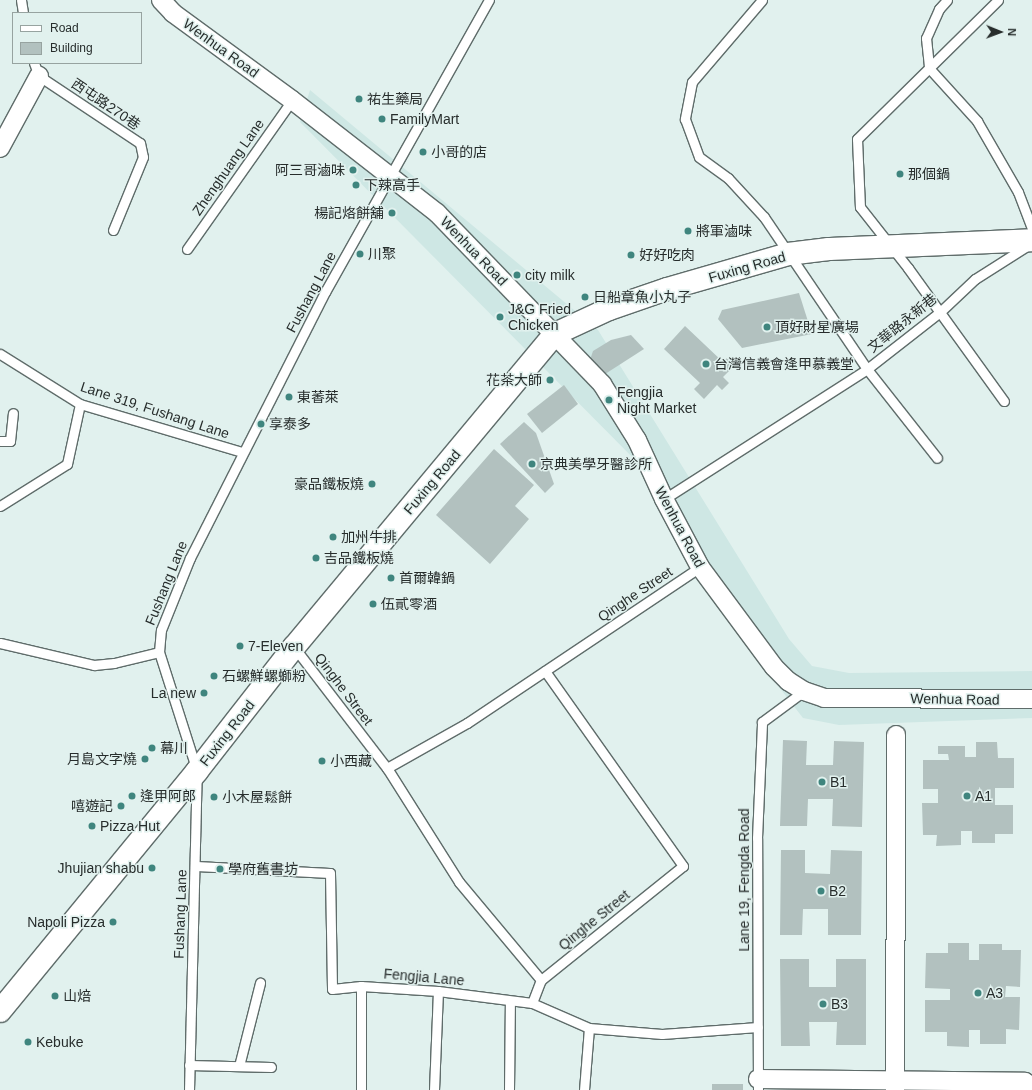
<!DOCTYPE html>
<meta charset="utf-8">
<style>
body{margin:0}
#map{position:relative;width:1032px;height:1090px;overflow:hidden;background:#e1f1ee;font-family:Arial,"Noto Sans TC",sans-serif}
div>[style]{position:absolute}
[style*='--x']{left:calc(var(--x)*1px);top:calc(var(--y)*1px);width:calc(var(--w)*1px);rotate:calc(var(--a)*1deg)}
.built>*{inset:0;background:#cee7e4}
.building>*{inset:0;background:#b2c1bf}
.roads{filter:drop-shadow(1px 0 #5f6c6a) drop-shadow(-1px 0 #5f6c6a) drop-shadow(0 1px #5f6c6a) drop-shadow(0 -1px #5f6c6a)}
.lane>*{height:9px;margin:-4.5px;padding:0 4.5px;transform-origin:4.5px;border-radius:4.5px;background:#fff}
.street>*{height:18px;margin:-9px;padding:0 9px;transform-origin:9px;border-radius:9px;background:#fff}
.secondary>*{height:22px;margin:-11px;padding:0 11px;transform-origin:11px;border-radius:11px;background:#fff}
.dots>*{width:11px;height:11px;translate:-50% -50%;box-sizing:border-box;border:2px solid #e1f1ee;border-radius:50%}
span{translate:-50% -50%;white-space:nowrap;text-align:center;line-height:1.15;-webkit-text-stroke:3px #e1f1ee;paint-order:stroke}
.street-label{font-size:14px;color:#272d2c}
.poi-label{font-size:14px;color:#272d2c}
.left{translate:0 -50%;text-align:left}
.right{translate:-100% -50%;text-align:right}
.legend{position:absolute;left:12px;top:12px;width:130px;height:52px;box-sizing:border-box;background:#e1f1ee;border:1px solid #97a3a0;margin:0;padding:5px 7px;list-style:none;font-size:12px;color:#272d2c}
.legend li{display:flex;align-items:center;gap:8px;height:20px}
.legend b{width:20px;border:1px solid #97a3a0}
.north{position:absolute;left:980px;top:12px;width:40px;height:40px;-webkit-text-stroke:3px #e1f1ee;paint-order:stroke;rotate:91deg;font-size:11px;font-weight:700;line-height:16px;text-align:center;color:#272d2c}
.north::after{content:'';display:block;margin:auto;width:14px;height:18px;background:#272d2c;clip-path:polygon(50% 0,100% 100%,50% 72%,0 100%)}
</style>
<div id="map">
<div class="built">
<i style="clip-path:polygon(310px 90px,598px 330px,789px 639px,812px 666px,849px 673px,1032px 671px,1032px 718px,839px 725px,803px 718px,710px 598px,646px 471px,300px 122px)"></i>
</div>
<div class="building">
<i style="clip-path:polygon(799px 293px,812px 334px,742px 348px,718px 319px,722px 310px)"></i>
<i style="clip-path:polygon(685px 326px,723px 362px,727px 358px,735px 365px,723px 377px,729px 383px,722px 390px,717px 385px,704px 399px,694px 389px,700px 383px,664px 349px)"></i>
<i style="clip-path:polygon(631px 335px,644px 349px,602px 376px,590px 360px,593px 351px,611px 340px)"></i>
<i style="clip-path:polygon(564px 385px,578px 404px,542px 433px,527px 414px)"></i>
<i style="clip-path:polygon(524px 422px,536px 433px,554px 484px,545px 493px,500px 444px)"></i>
<i style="clip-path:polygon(494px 449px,534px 485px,515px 506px,529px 519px,490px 564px,436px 515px)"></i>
<i style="clip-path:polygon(783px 740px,807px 741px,806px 765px,833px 765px,834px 741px,864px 742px,862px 827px,832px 826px,833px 799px,808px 799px,807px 826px,780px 826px)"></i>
<i style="clip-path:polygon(976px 742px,997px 742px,998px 758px,1014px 758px,1014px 788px,995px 788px,995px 805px,1013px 805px,1013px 834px,995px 834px,995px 843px,972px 843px,972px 831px,961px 831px,961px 845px,936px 846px,937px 835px,923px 835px,922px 803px,938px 803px,938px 789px,923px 789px,923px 760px,949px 760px,948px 754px,938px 754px,938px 746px,965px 746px,965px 757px,976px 757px)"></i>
<i style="clip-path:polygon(781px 850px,805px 850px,805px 873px,830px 874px,831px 850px,862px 851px,861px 935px,828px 935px,828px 909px,803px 909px,802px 935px,780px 935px)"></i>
<i style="clip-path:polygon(948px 943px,969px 943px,969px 960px,979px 960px,979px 944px,1002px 944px,1002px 950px,1021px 950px,1020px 987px,1006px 986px,1005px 997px,1020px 997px,1019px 1030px,1006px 1029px,1006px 1044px,980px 1044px,980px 1030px,969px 1030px,969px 1047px,947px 1046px,947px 1032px,925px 1032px,925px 1000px,950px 1000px,950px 989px,925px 988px,926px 953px,948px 953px)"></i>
<i style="clip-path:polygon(780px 959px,809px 959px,809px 987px,836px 987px,836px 959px,866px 959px,866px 1045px,836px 1045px,837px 1022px,809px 1022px,810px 1046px,781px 1046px)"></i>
<i style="clip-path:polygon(712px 1084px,743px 1084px,743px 1090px,712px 1090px)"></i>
</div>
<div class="roads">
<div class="lane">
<i style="--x:21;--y:0;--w:13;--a:81"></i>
<i style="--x:762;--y:0;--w:108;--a:130.5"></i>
<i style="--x:692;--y:82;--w:38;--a:101"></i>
<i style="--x:685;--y:119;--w:40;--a:69.8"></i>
<i style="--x:699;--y:157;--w:36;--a:36"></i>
<i style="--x:728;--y:178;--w:53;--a:47.3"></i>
<i style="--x:764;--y:217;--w:184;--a:55.9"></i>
<i style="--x:867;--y:369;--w:113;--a:51.8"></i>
<i style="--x:947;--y:0;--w:12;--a:132"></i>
<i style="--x:939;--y:9;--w:32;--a:114"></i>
<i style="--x:926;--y:38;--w:30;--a:84"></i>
<i style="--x:929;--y:68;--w:72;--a:47.8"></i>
<i style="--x:977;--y:121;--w:82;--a:60"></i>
<i style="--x:1018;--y:192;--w:40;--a:69"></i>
<i style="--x:998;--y:0;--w:198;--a:135.4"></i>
<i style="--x:857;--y:139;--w:68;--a:87.5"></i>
<i style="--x:860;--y:207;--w:78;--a:51.8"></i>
<i style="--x:908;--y:268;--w:164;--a:54.2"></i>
<i style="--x:34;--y:63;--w:14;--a:69"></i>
<i style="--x:39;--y:76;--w:121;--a:33.6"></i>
<i style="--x:140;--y:143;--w:14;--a:78"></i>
<i style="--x:143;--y:157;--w:79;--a:112.3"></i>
<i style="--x:187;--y:249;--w:182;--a:-54.8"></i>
<i style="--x:0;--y:354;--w:94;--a:32"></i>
<i style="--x:80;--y:404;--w:169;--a:16.5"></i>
<i style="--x:0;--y:441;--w:10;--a:0"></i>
<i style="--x:10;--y:441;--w:28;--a:-84"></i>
<i style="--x:664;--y:499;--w:241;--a:-32.6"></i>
<i style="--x:867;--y:369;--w:93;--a:-38"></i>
<i style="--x:940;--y:312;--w:48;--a:-43.3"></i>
<i style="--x:975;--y:279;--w:62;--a:-32.4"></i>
<i style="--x:0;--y:506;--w:79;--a:-32.1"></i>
<i style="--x:67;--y:464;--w:61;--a:-77.8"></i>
<i style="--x:0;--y:643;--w:97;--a:13.2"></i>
<i style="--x:94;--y:665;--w:20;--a:-6"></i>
<i style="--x:114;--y:663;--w:46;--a:-13.7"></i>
<i style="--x:294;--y:647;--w:153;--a:52.5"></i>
<i style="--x:387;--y:768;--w:135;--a:57.7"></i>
<i style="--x:459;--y:882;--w:128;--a:50.1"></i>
<i style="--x:541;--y:980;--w:182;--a:-38.8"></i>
<i style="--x:683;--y:866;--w:239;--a:-125.3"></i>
<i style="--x:387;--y:768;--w:92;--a:-29.4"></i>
<i style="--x:467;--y:723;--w:280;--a:-33.8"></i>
<i style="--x:196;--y:866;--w:134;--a:3"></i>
<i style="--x:330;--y:873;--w:116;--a:89"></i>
<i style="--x:332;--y:989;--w:29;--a:-6"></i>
<i style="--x:361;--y:986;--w:77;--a:3.7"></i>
<i style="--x:438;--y:991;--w:95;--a:7.3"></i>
<i style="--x:532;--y:1003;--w:62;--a:23.7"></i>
<i style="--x:589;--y:1028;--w:73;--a:4.7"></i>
<i style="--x:662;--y:1034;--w:96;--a:-4.2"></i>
<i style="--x:361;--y:986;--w:104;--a:90"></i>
<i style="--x:532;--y:1003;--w:25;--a:-69"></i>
<i style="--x:189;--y:1065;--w:82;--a:1.4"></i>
<i style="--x:239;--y:1066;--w:86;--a:-75.8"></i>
<i style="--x:189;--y:1090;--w:319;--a:-88.6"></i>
<i style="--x:197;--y:771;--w:125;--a:-107.7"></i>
<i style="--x:159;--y:652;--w:22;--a:-85"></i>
<i style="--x:161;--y:630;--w:78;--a:-68.1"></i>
<i style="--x:190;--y:558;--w:298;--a:-63.1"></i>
<i style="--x:325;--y:292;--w:335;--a:-60.7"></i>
<i style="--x:434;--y:1090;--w:99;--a:-87.7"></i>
<i style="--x:509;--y:1090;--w:89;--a:-89.4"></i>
<i style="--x:584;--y:1090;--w:62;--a:-85.4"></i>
<i style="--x:758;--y:1090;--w:252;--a:-90.2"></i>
<i style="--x:757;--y:838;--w:116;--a:-87.5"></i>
<i style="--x:762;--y:722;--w:52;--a:-36.4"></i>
</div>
<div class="street">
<i style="--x:161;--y:0;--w:18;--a:47"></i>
<i style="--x:173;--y:13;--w:147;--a:36.2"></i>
<i style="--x:292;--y:100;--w:184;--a:37.9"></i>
<i style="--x:437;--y:213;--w:238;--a:46"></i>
<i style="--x:602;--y:384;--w:66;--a:58"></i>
<i style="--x:637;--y:440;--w:65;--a:65.4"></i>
<i style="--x:664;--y:499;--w:77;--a:62.1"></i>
<i style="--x:700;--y:567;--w:124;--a:53.5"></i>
<i style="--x:774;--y:667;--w:20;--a:45"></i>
<i style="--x:788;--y:681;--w:19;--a:32"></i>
<i style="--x:804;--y:691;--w:21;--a:19"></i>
<i style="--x:824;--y:698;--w:208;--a:0.3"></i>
<i style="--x:0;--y:148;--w:82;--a:-61.6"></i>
<i style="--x:758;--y:1079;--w:267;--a:0.6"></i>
<i style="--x:1025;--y:1082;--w:8;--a:90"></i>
<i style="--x:895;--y:1090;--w:355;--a:-89.8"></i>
</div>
<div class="secondary">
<i style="--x:0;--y:1011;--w:310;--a:-50.6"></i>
<i style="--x:197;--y:771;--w:157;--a:-52"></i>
<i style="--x:294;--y:647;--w:408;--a:-50.2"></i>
<i style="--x:555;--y:334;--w:60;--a:-24.8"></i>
<i style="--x:609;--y:309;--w:61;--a:-19"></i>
<i style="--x:667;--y:289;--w:126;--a:-16.1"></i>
<i style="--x:788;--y:254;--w:41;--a:-7"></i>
<i style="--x:829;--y:249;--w:203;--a:-2.5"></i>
</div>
</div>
<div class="dots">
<i style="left:359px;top:99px;background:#3f857e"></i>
<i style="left:382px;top:119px;background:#3f857e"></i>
<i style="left:423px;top:152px;background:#3f857e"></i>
<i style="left:353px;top:170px;background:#3f857e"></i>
<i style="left:900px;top:174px;background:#3f857e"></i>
<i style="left:356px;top:185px;background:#3f857e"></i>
<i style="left:392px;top:213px;background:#3f857e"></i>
<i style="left:688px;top:231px;background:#3f857e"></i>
<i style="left:360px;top:254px;background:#3f857e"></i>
<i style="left:631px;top:255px;background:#3f857e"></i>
<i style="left:517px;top:275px;background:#3f857e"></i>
<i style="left:585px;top:297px;background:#3f857e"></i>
<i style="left:500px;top:317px;background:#3f857e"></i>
<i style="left:767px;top:327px;background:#3f857e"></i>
<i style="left:706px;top:364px;background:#3f857e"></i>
<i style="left:550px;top:380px;background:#3f857e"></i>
<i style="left:289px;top:397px;background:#3f857e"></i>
<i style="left:609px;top:400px;background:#3f857e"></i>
<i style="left:261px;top:424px;background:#3f857e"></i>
<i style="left:532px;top:464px;background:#3f857e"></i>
<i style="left:372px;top:484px;background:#3f857e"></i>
<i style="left:333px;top:537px;background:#3f857e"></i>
<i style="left:316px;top:558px;background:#3f857e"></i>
<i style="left:391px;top:578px;background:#3f857e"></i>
<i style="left:373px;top:604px;background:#3f857e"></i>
<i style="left:240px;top:646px;background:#3f857e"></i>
<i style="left:214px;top:676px;background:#3f857e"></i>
<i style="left:204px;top:693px;background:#3f857e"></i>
<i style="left:152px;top:748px;background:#3f857e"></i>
<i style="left:145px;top:759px;background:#3f857e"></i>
<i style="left:322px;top:761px;background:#3f857e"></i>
<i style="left:822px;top:782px;background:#3f857e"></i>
<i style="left:132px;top:796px;background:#3f857e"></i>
<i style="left:967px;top:796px;background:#3f857e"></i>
<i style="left:214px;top:797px;background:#3f857e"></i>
<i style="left:121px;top:806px;background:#3f857e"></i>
<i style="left:92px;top:826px;background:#3f857e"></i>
<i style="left:152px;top:868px;background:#3f857e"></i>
<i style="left:220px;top:869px;background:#3f857e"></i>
<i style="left:821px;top:891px;background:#3f857e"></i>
<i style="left:113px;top:922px;background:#3f857e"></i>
<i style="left:978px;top:993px;background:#3f857e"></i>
<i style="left:55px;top:996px;background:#3f857e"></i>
<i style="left:823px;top:1004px;background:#3f857e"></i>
<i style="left:28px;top:1042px;background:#3f857e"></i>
</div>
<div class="street-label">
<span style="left:221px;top:48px;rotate:36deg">Wenhua Road</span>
<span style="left:106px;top:104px;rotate:34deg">西屯路270巷</span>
<span style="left:228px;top:167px;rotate:-55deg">Zhenghuang Lane</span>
<span style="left:474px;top:251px;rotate:46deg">Wenhua Road</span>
<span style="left:747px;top:267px;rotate:-16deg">Fuxing Road</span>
<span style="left:311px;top:292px;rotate:-62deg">Fushang Lane</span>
<span style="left:902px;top:323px;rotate:-39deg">文華路永新巷</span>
<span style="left:155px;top:410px;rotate:18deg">Lane 319, Fushang Lane</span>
<span style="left:432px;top:482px;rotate:-50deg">Fuxing Road</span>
<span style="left:680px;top:527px;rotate:62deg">Wenhua Road</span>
<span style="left:166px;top:583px;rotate:-68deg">Fushang Lane</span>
<span style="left:635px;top:594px;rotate:-34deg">Qinghe Street</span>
<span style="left:344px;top:689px;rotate:53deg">Qinghe Street</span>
<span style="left:955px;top:699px;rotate:1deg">Wenhua Road</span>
<span style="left:227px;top:733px;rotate:-52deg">Fuxing Road</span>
<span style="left:744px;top:880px;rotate:-90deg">Lane 19, Fengda Road</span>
<span style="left:180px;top:914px;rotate:-88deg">Fushang Lane</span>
<span style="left:594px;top:920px;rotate:-39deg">Qinghe Street</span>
<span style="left:424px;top:977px;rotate:5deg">Fengjia Lane</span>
</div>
<div class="poi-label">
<span class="left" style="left:367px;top:99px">祐生藥局</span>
<span class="left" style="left:390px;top:119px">FamilyMart</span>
<span class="left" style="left:431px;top:152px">小哥的店</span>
<span class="right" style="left:345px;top:170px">阿三哥滷味</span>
<span class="left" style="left:908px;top:174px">那個鍋</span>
<span class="left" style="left:364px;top:185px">下辣高手</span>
<span class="right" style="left:384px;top:213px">楊記烙餅舖</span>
<span class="left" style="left:696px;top:231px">將軍滷味</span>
<span class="left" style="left:368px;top:254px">川聚</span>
<span class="left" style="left:639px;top:255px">好好吃肉</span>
<span class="left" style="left:525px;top:275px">city milk</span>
<span class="left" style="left:593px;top:297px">日船章魚小丸子</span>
<span class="left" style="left:508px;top:317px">J&amp;G Fried<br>Chicken</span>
<span class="left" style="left:775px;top:327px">頂好財星廣場</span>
<span class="left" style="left:714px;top:364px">台灣信義會逢甲慕義堂</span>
<span class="right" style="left:542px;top:380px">花茶大師</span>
<span class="left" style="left:617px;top:400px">Fengjia<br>Night Market</span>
<span class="left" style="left:297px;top:397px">東萫萊</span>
<span class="left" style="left:269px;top:424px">享泰多</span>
<span class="left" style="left:540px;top:464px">京典美學牙醫診所</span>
<span class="right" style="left:364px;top:484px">豪品鐵板燒</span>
<span class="left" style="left:341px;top:537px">加州牛排</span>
<span class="left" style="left:324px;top:558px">吉品鐵板燒</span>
<span class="left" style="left:399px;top:578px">首爾韓鍋</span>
<span class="left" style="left:381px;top:604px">伍貳零酒</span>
<span class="left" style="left:248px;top:646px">7-Eleven</span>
<span class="left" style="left:222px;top:676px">石螺鮮螺螄粉</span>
<span class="right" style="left:196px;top:693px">La new</span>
<span class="left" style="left:160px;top:748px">幕川</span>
<span class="right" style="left:137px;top:759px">月島文字燒</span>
<span class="left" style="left:330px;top:761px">小西藏</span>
<span class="left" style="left:830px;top:782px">B1</span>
<span class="left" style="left:140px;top:796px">逢甲阿郎</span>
<span class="left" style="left:975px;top:796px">A1</span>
<span class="left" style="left:222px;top:797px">小木屋鬆餅</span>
<span class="right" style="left:113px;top:806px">嘻遊記</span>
<span class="left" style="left:100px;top:826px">Pizza Hut</span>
<span class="right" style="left:144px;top:868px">Jhujian shabu</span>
<span class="left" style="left:228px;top:869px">學府舊書坊</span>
<span class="left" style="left:829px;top:891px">B2</span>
<span class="right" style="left:105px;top:922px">Napoli Pizza</span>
<span class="left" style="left:986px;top:993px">A3</span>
<span class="left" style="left:63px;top:996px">山焙</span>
<span class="left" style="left:831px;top:1004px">B3</span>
<span class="left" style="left:36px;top:1042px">Kebuke</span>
</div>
<ul class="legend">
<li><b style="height:5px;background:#fff"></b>Road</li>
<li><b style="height:11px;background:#b2c1bf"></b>Building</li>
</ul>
<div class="north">N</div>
</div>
